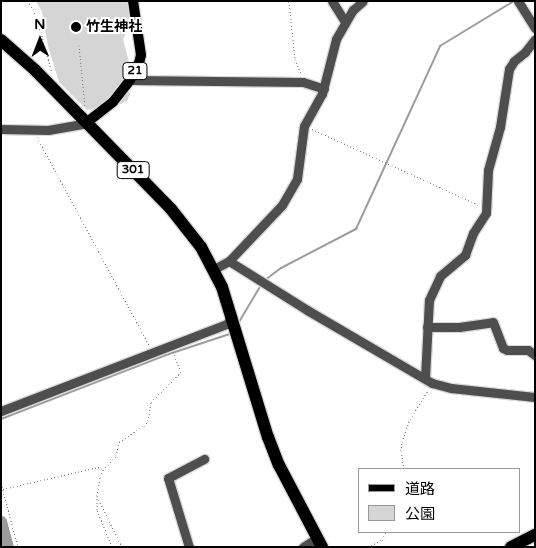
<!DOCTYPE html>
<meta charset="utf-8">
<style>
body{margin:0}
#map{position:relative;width:536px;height:548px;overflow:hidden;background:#fff;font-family:"Varela Round","Noto Sans JP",sans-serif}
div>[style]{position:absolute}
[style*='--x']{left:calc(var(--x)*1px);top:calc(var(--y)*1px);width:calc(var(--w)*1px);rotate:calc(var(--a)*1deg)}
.green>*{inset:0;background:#d5d5d5}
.stream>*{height:2px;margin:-1px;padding:0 1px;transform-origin:1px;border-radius:1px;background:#9c9c9c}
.river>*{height:11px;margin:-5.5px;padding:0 5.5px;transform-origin:5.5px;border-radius:5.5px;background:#9c9c9c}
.path>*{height:1px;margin-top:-0.5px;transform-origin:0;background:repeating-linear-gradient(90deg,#707070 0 1px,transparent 0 3.5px)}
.roads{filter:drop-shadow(1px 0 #dbdbdb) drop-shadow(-1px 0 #dbdbdb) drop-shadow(0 1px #dbdbdb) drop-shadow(0 -1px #dbdbdb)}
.minor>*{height:9px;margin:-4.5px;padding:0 4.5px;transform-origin:4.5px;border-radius:4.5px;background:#4e4e4e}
.major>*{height:10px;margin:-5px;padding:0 5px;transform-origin:5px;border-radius:5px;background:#000}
.highway>*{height:12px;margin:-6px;padding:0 6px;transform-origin:6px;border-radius:6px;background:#000}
.dots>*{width:14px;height:14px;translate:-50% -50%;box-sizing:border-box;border:2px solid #fff;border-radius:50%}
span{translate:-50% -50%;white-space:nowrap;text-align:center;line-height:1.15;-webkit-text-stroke:4px #fff;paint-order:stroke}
.shield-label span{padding:1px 4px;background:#fff;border:1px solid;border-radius:4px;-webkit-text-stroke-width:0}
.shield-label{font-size:12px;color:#000;font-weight:700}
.poi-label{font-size:14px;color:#000;font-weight:700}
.left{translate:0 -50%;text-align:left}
.frame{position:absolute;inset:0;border:2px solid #000;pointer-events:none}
.legend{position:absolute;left:358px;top:468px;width:162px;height:65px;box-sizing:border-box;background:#fff;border:1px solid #999;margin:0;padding:6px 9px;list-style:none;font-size:15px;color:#000}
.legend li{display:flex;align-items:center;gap:10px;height:25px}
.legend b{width:25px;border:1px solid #999}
.north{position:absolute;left:15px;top:15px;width:50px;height:50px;-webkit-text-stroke:4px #fff;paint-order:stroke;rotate:359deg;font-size:14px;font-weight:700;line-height:20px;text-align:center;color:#000}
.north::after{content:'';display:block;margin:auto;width:18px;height:22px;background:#000;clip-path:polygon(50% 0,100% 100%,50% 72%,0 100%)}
</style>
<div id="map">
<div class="green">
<i style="clip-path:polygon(36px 1px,128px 1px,130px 12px,127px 32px,123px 39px,130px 66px,123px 85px,130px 94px,127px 101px,118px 105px,107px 103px,97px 108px,87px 110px,59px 82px,48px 46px,42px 12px)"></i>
</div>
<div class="stream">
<i style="--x:265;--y:280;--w:20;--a:-37"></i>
<i style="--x:281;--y:268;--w:85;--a:-27.5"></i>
<i style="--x:356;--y:229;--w:201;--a:-65.3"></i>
<i style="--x:440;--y:46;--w:87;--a:-31.3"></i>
<i style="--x:239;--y:322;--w:43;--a:-59.3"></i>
<i style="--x:1;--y:419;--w:177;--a:-21.2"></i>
<i style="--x:166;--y:355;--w:67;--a:-18.2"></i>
</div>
<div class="river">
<i style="--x:1;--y:521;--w:27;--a:75"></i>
</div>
<div class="path">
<i style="--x:27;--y:1;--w:10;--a:53"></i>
<i style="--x:33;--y:9;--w:24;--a:71"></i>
<i style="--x:41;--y:32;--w:42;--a:75"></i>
<i style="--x:289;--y:1;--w:58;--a:84.1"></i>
<i style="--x:295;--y:59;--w:16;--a:68"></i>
<i style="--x:79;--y:45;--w:62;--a:84.5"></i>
<i style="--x:312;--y:129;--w:183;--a:24.5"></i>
<i style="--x:37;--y:137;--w:236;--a:61.7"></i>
<i style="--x:404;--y:469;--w:18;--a:-99"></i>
<i style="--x:401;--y:451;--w:9;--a:-84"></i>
<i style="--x:402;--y:442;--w:24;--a:-71"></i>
<i style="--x:410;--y:419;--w:34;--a:-58"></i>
<i style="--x:1;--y:483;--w:66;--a:75.1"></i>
<i style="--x:3;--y:489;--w:98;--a:-13"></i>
<i style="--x:98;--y:467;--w:4;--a:27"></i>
<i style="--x:97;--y:496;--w:57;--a:63.9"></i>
<i style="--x:112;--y:547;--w:40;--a:-112"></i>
<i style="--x:97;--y:510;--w:14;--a:-90"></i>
<i style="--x:97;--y:496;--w:19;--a:-81"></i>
<i style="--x:100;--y:477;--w:8;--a:-67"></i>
<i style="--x:103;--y:470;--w:19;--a:-47"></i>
<i style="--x:116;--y:456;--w:14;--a:-78"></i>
<i style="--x:119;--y:442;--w:30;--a:-33"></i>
<i style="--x:144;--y:426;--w:6;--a:-51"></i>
<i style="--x:148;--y:421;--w:19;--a:-81"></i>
<i style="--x:151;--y:402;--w:42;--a:-45"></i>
<i style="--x:181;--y:372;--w:22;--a:-112"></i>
<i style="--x:368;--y:547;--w:16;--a:-27"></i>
<i style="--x:382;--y:540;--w:9;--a:-63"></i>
</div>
<div class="roads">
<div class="minor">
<i style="--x:332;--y:1;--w:25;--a:58"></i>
<i style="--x:518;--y:1;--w:32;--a:58"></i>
<i style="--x:130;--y:80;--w:173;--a:0.7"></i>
<i style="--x:303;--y:82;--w:22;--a:18"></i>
<i style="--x:1;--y:129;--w:47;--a:1.2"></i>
<i style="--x:48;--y:130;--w:39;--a:-10"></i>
<i style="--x:229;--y:261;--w:92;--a:32.1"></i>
<i style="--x:307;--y:310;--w:145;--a:30.3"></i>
<i style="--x:432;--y:383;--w:20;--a:15"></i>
<i style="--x:451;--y:388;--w:84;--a:6.1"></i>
<i style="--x:214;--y:269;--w:17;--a:-28"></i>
<i style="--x:229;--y:261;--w:77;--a:-46.6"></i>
<i style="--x:282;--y:205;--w:30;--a:-60"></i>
<i style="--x:297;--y:179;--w:53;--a:-82.5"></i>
<i style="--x:304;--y:126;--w:37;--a:-61"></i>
<i style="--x:322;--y:94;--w:57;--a:-75.7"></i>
<i style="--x:336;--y:39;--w:34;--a:-60"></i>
<i style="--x:353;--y:10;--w:13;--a:-42"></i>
<i style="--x:427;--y:327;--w:32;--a:0"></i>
<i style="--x:459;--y:327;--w:34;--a:-8"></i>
<i style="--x:493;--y:322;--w:28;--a:69"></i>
<i style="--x:503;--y:348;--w:4;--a:27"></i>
<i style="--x:507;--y:350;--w:21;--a:0"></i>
<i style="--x:528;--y:350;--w:9;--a:36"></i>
<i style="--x:425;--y:378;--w:78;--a:-87.1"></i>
<i style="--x:429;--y:300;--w:26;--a:-65"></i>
<i style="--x:440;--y:276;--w:33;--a:-40"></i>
<i style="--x:465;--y:255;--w:23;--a:-70"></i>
<i style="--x:473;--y:233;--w:24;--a:-57"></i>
<i style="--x:486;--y:213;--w:43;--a:-87.3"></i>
<i style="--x:488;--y:170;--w:45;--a:-74.4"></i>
<i style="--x:500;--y:127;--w:59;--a:-81.2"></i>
<i style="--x:509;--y:69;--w:9;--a:-58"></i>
<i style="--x:514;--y:61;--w:14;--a:-39"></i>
<i style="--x:525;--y:52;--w:16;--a:-52"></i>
<i style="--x:1;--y:411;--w:242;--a:-21.1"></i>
<i style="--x:227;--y:324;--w:9;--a:-58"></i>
<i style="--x:189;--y:547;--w:72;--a:-106.9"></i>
<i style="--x:168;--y:478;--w:41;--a:-27.8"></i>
<i style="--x:303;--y:547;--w:17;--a:-33"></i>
</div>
<div class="major">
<i style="--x:86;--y:123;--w:34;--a:-38"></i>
<i style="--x:113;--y:102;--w:28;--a:-52"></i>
<i style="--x:130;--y:80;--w:19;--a:-62"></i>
<i style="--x:139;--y:63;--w:8;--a:-76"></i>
<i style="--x:141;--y:55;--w:55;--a:-98.4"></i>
</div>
<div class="highway">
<i style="--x:1;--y:40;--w:45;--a:41.4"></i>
<i style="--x:35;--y:70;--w:194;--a:45.6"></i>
<i style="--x:171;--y:209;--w:48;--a:51.7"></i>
<i style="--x:201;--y:247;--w:45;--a:62.3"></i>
<i style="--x:222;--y:287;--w:157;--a:73"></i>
<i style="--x:268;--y:437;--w:30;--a:69"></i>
<i style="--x:279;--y:465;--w:93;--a:62.3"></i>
<i style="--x:511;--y:547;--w:27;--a:-27"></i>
</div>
</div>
<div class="dots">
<i style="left:76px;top:27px;background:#000"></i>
</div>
<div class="shield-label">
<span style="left:135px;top:71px">21</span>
<span style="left:133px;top:170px">301</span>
</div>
<div class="poi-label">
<span class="left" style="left:86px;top:27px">竹生神社</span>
</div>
<div class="frame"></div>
<ul class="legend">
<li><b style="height:6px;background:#000"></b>道路</li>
<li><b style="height:14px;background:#d5d5d5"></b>公園</li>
</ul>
<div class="north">N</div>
</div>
